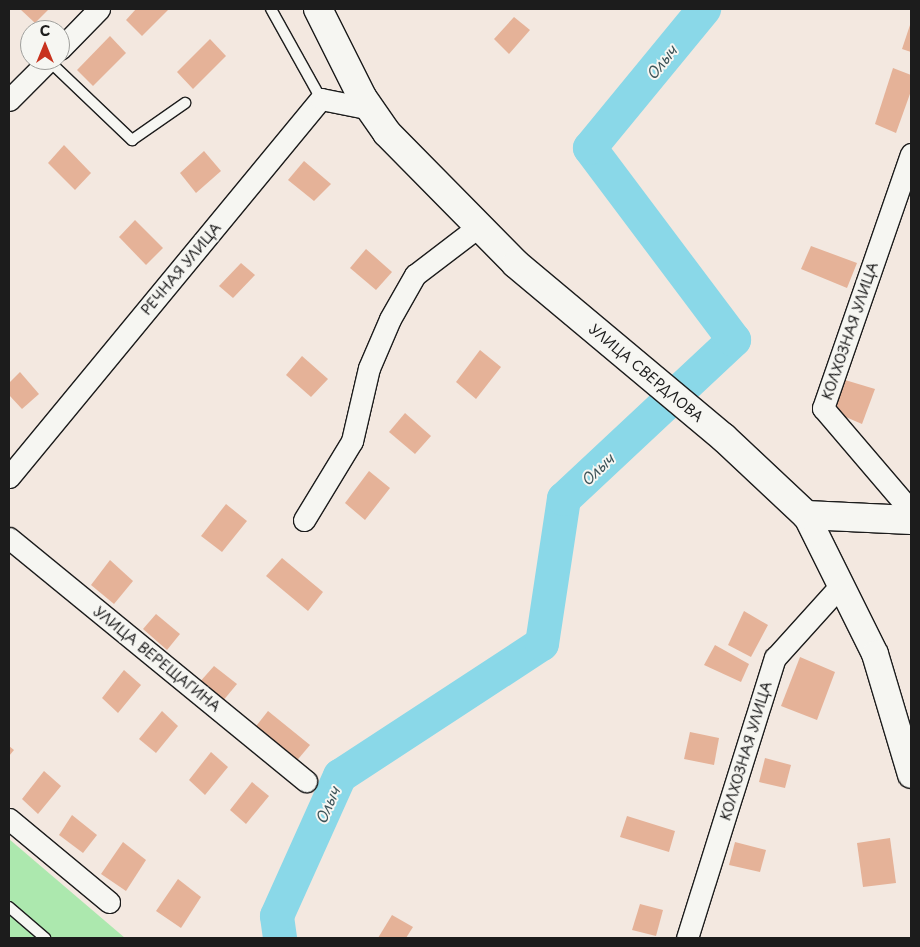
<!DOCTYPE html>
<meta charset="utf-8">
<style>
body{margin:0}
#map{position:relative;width:920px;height:947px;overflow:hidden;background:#f3e8e0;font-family:"Playpen Sans",sans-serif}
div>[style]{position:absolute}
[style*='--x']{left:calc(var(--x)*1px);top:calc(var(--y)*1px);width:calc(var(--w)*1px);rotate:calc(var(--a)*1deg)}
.green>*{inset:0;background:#ace8ae}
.river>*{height:34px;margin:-17px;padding:0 17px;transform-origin:17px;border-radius:17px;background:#8ad8e8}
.building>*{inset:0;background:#e5b298}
.roads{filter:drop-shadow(1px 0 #1c1c1c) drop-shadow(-1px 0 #1c1c1c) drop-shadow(0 1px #1c1c1c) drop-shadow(0 -1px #1c1c1c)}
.service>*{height:10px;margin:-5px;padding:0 5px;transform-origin:5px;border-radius:5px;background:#f6f6f2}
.minor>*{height:21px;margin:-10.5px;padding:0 10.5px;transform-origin:10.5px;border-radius:10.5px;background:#f6f6f2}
.tertiary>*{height:26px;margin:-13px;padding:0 13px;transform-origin:13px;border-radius:13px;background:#f6f6f2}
.secondary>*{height:28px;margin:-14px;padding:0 14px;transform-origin:14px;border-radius:14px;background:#f6f6f2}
span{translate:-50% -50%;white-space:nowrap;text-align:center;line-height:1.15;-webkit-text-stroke:4px #f6f6f2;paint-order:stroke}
.street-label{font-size:14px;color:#1c1c1c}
.water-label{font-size:15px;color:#3d5459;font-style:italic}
.frame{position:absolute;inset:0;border:10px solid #1c1c1c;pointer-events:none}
.north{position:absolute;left:20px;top:20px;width:50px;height:50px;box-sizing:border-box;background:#f6f6f2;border:1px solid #9f9f9c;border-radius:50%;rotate:0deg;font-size:14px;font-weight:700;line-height:20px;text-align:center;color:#1c1c1c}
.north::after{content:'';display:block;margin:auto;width:18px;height:22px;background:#c8321e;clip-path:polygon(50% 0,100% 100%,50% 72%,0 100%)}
</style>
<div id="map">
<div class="green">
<i style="clip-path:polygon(9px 839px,125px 938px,9px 938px)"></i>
</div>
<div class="river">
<i style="--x:280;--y:938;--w:22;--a:-98"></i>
<i style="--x:277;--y:916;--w:154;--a:-65.8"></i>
<i style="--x:340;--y:776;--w:241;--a:-33.2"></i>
<i style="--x:542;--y:644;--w:147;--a:-81.4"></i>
<i style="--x:564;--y:499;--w:233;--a:-43.1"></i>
<i style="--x:734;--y:340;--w:240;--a:-126.9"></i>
<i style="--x:590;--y:148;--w:180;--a:-50.6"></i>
</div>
<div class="building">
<i style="clip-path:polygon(20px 9px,49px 9px,35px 23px)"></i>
<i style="clip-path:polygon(136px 9px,169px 9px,142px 36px,126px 20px)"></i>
<i style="clip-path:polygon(514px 17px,530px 30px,509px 54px,494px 39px)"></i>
<i style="clip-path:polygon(911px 22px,911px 52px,902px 49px)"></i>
<i style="clip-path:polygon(110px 36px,126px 53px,93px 86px,77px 70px)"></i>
<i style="clip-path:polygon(210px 39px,226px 56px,193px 89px,177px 72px)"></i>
<i style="clip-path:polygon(893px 68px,911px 75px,911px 91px,896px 133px,875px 124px)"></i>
<i style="clip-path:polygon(64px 145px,91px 173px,75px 190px,48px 163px)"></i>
<i style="clip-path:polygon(204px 151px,221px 171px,196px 193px,180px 173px)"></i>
<i style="clip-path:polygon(304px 161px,331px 184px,314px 201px,288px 180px)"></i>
<i style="clip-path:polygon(135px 220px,163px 248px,146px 265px,119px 237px)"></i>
<i style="clip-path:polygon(811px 246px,857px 263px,847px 288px,801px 269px)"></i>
<i style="clip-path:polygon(366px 249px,392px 272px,376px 290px,350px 268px)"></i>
<i style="clip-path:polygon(241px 263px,255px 275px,233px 298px,219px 286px)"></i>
<i style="clip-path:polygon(480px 350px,501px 367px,476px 399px,456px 382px)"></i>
<i style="clip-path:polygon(302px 356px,328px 379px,311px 397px,286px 375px)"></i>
<i style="clip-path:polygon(20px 372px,39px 394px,22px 409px,9px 395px,9px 383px)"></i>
<i style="clip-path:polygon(845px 380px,875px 389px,862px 424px,834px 412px)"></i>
<i style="clip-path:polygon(405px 413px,431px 436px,415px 454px,389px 432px)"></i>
<i style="clip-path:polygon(369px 471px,390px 488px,365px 520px,345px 503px)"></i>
<i style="clip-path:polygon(226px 504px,247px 521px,222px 552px,201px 536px)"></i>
<i style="clip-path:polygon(282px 558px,323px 592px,308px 611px,266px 576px)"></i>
<i style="clip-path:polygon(110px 560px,133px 581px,114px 604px,91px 585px)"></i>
<i style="clip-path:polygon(744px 611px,768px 625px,751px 657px,728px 645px)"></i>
<i style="clip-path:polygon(156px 614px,180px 634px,167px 650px,143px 629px)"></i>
<i style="clip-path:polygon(715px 645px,749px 664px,741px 682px,704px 665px)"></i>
<i style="clip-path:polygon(800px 657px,835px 672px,817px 720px,781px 706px)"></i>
<i style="clip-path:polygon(214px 666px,237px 684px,222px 702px,198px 684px)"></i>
<i style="clip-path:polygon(124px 670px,141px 685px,118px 713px,102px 698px)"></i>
<i style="clip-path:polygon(162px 711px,178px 726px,156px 753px,139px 739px)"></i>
<i style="clip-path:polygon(268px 711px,310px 745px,294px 764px,253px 730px)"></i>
<i style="clip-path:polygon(690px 732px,719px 738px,714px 765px,684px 759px)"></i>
<i style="clip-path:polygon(9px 746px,14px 750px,9px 756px)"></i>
<i style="clip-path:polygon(211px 752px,228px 767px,205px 795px,189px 780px)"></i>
<i style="clip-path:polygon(765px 758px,791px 765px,785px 788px,759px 782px)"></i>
<i style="clip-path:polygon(44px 771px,61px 786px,38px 814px,22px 799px)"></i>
<i style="clip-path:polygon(252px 782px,269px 796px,246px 824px,230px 810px)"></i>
<i style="clip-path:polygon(72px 815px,97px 835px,83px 853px,59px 835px)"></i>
<i style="clip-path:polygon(627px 816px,675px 831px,669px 852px,620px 837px)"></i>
<i style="clip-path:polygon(890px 838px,896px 883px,863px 887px,857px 843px)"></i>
<i style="clip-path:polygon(123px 842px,146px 860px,126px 891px,101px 874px)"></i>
<i style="clip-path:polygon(735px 842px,766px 850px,760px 872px,729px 865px)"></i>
<i style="clip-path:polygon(178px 879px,201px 897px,181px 928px,156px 911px)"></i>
<i style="clip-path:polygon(640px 904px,663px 910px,656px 936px,632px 930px)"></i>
<i style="clip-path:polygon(392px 915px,413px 927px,406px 938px,378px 938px)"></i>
</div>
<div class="roads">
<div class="service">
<i style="--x:271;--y:9;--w:103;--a:60.9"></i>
<i style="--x:49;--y:61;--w:115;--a:43.6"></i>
<i style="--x:132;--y:140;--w:65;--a:-34.9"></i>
<i style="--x:9;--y:907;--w:48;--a:40.7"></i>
</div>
<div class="minor">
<i style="--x:60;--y:49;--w:56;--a:-45.7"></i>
<i style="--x:9;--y:100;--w:57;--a:-45"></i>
<i style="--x:911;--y:154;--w:269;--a:109.1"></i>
<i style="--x:823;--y:408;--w:135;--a:49.5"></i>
<i style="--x:9;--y:477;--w:490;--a:-50.5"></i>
<i style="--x:321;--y:99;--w:51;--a:11.3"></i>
<i style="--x:304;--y:520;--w:92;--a:-58.7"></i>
<i style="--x:352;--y:441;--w:75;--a:-76.9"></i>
<i style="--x:369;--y:368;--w:53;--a:-66.8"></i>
<i style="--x:390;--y:319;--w:51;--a:-60.4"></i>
<i style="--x:415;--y:275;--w:81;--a:-37.4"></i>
<i style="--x:9;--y:538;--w:384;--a:39.3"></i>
<i style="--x:9;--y:819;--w:130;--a:39.7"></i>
<i style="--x:687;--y:938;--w:294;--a:-72.6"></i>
<i style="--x:775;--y:658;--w:98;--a:-47.9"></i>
</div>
<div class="tertiary">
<i style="--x:806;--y:515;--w:155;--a:63.6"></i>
<i style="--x:875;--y:654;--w:126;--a:73.4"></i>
</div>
<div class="secondary">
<i style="--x:318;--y:9;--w:98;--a:63.4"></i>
<i style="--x:362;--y:97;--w:44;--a:55.2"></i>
<i style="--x:387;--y:133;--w:184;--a:45.4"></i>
<i style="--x:516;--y:264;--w:270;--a:39.9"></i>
<i style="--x:723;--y:437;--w:114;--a:43.2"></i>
<i style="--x:806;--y:515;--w:105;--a:2.7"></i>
</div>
</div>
<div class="street-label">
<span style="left:181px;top:269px;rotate:-50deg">РЕЧНАЯ УЛИЦА</span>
<span style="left:850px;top:331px;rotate:-71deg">КОЛХОЗНАЯ УЛИЦА</span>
<span style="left:646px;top:373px;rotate:40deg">УЛИЦА СВЕРДЛОВА</span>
<span style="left:157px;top:659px;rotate:39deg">УЛИЦА ВЕРЕЩАГИНА</span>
<span style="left:746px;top:751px;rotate:-73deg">КОЛХОЗНАЯ УЛИЦА</span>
</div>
<div class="water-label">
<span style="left:661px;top:62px;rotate:-51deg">Олыч</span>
<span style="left:597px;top:469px;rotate:-43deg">Олыч</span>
<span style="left:327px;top:805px;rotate:-66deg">Олыч</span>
</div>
<div class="frame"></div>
<div class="north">С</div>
</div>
